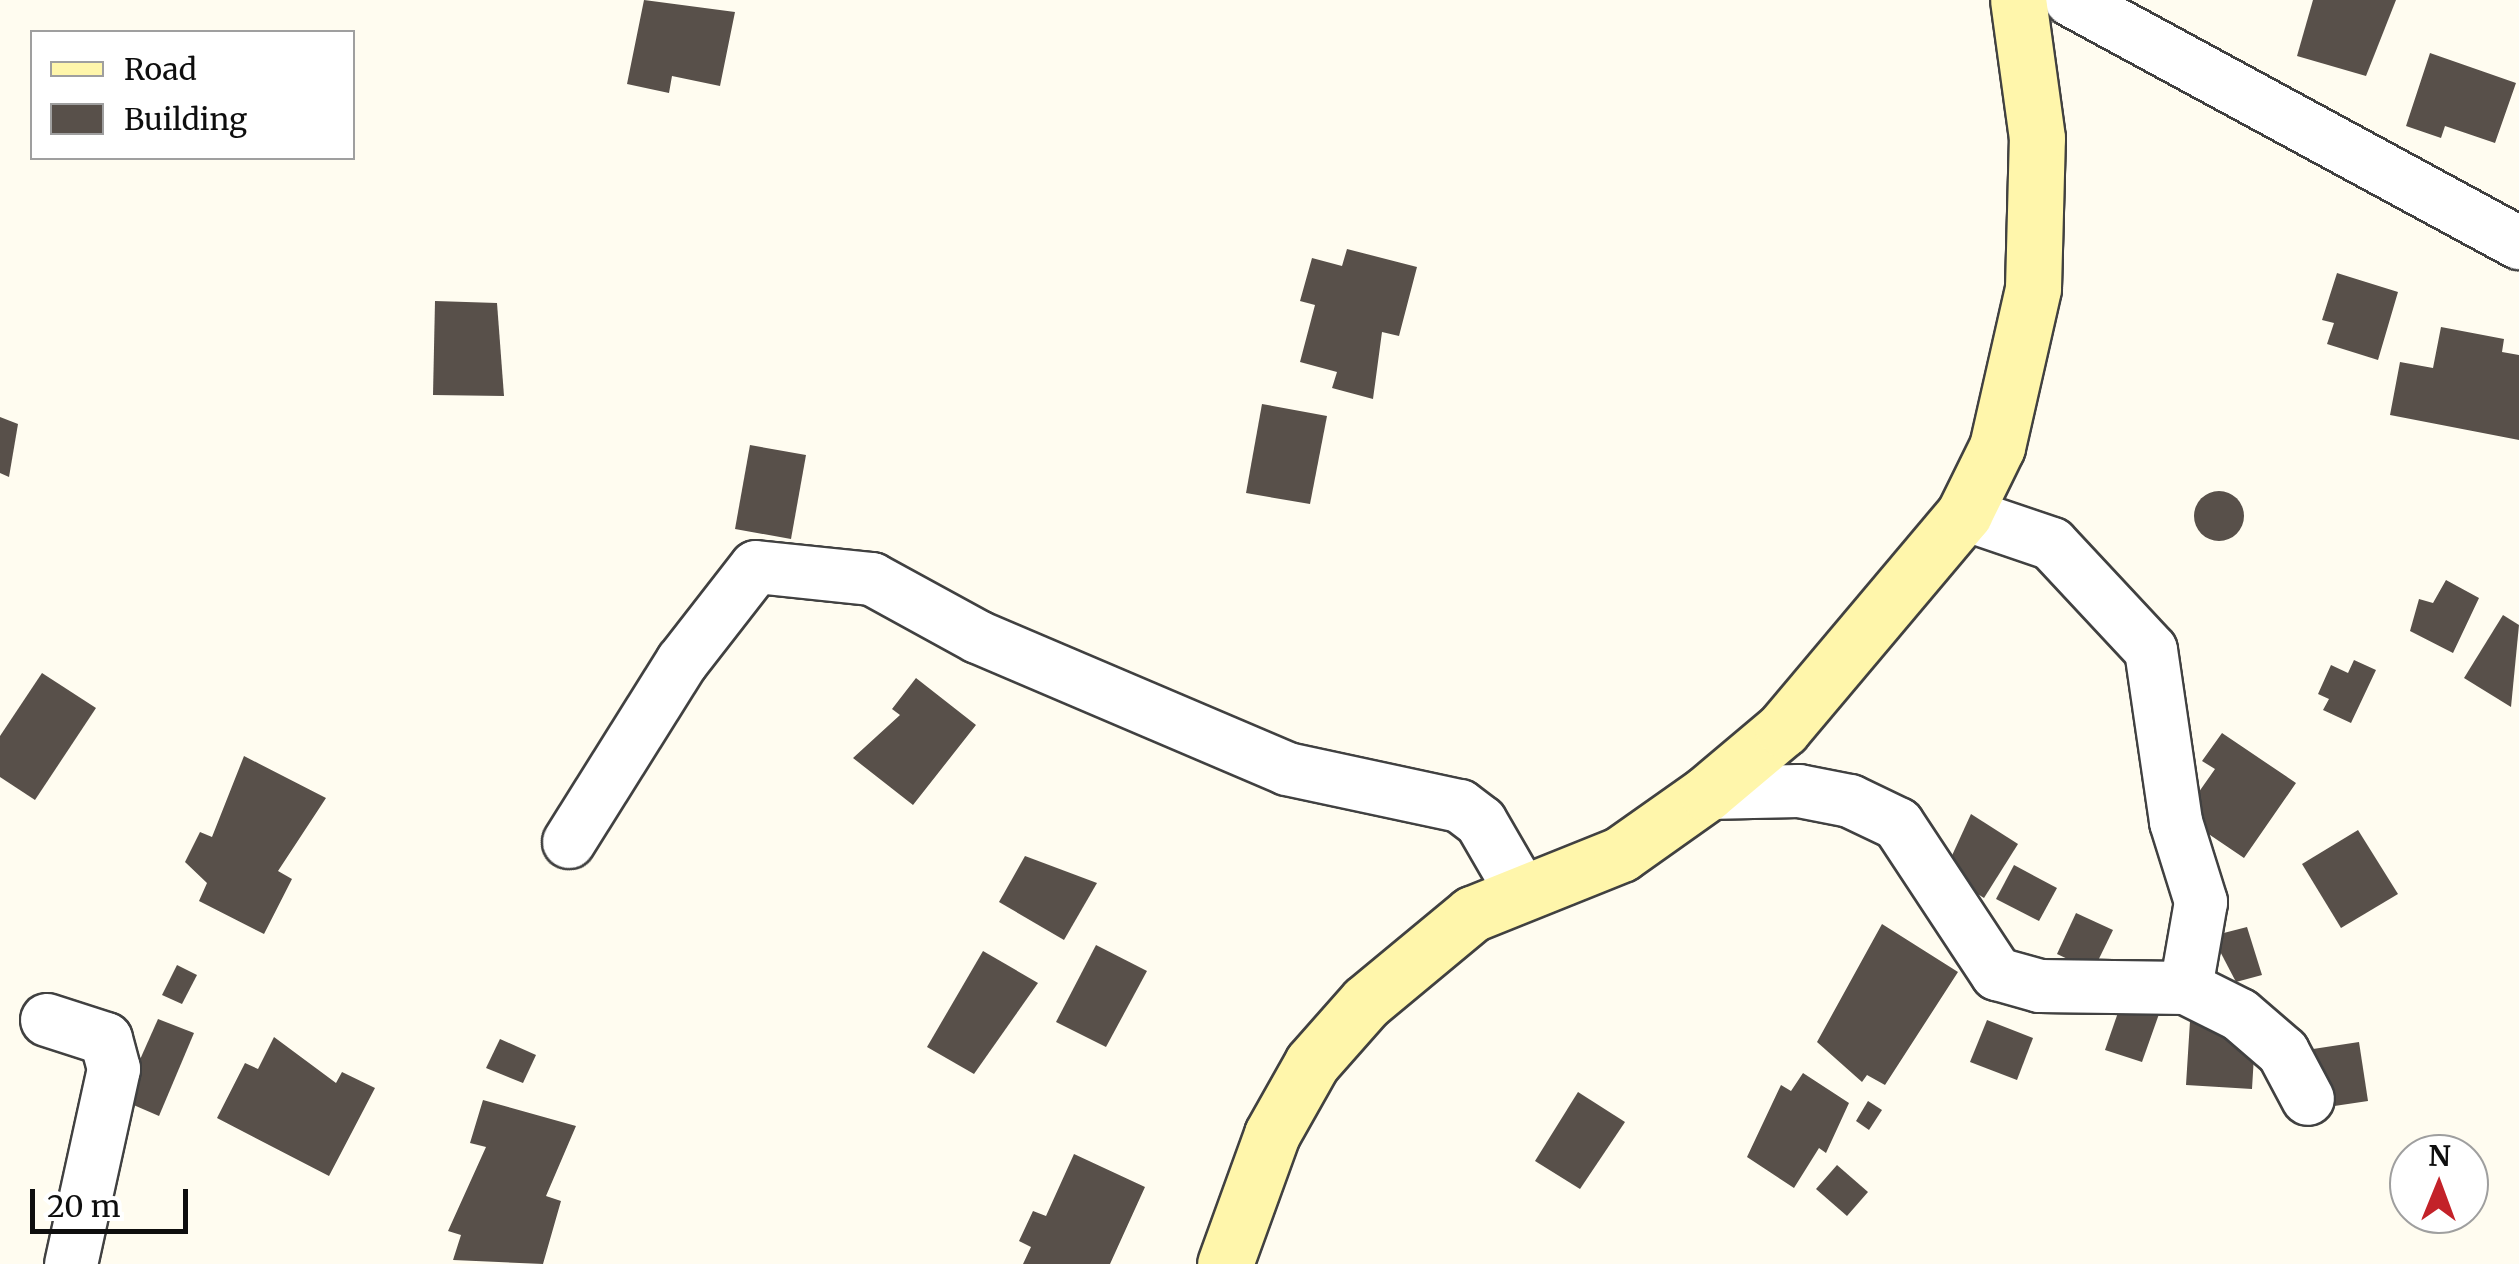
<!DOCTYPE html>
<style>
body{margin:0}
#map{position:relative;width:2519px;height:1264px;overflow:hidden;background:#fffcf0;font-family:Merriweather,serif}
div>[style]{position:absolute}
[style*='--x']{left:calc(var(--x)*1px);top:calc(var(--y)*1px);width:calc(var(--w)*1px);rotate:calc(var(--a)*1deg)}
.building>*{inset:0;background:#58504a}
.round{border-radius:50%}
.roads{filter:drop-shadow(2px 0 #414141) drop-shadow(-2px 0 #414141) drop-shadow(0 2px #414141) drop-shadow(0 -2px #414141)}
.street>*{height:52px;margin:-26px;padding:0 26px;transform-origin:26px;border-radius:26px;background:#fff}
.secondary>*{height:55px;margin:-27.5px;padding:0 27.5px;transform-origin:27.5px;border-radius:27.5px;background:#fff6ab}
span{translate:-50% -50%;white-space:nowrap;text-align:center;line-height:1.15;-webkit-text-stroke:10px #fff;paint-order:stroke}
.legend{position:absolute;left:30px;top:30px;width:325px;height:130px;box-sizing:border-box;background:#fff;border:2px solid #9f9f9f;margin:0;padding:12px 18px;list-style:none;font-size:30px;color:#0e0e0e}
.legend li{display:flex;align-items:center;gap:20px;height:50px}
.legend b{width:50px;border:2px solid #9f9f9f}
.north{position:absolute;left:2389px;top:1134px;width:100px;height:100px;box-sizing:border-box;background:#fff;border:2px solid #9f9f9f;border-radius:50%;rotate:1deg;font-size:28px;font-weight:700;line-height:40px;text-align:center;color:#0e0e0e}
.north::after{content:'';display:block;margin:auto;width:35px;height:45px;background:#c32229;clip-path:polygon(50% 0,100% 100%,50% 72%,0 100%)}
.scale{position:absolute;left:30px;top:1189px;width:158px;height:45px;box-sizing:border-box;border:5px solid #0e0e0e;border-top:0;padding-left:12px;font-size:30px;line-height:35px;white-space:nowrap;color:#0e0e0e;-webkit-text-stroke:8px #fff;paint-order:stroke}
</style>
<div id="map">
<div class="building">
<i style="clip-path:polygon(644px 0,735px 12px,720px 86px,672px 76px,669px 93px,627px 84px)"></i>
<i style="clip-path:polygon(2313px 0,2396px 0,2366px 76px,2297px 56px)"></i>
<i style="clip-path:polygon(2430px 53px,2516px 83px,2495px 143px,2445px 126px,2441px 138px,2406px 126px)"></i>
<i style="clip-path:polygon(1347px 249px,1417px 267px,1399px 336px,1382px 332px,1373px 399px,1332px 388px,1337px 372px,1300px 362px,1315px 305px,1300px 301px,1312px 258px,1342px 266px)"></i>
<i style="clip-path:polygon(2337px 273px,2398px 292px,2378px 360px,2327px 344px,2334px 323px,2322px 320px)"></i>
<i style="clip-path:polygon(435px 301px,497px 303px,504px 396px,433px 395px)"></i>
<i style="clip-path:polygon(2441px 327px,2504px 339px,2502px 352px,2519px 355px,2519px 440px,2390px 415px,2400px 362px,2433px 368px)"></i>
<i style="clip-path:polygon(1262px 404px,1327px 416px,1310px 504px,1246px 493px)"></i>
<i style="clip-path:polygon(0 417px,18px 424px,9px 477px,0 473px)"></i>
<i style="clip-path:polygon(750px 445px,806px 455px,791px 539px,735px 529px)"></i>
<i class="round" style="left:2194px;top:491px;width:50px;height:50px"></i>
<i style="clip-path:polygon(2446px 580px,2479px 598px,2453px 653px,2410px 631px,2419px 599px,2433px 603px)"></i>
<i style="clip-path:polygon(2503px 615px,2519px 625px,2511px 707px,2464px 678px)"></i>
<i style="clip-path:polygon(2354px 660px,2376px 670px,2351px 723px,2323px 710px,2329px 699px,2318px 694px,2331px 665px,2348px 673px)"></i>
<i style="clip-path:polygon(42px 673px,96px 708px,35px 800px,0 777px,0 736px)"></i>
<i style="clip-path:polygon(916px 678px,976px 725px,913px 805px,853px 758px,900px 715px,892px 709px)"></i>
<i style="clip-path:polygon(2222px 733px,2296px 783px,2244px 858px,2182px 816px,2215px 769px,2202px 761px)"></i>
<i style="clip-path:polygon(244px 756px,326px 798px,278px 871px,292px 879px,264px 934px,199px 901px,207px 883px,185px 862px,200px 832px,212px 837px)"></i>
<i style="clip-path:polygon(1971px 814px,2018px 844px,1984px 898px,1944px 873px)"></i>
<i style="clip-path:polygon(2358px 830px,2398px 894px,2341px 928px,2302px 864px)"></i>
<i style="clip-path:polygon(1025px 856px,1097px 883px,1064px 940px,999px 902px)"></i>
<i style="clip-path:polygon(2014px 865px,2057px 888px,2039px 921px,1996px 899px)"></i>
<i style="clip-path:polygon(2076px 913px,2113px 930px,2093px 971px,2057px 954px)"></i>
<i style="clip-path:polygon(1882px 924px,1958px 972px,1885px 1085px,1867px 1075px,1862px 1082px,1817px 1042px)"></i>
<i style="clip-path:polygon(2247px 927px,2262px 975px,2236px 982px,2212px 936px)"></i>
<i style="clip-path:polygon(1096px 945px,1147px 971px,1106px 1047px,1056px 1022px)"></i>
<i style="clip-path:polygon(983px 951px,1038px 983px,974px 1074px,927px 1047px)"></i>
<i style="clip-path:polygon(177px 965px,197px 975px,182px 1004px,162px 995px)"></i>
<i style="clip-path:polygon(2122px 1001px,2159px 1014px,2142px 1062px,2105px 1050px)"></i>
<i style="clip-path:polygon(158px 1019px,194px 1033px,159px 1116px,122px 1100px)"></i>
<i style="clip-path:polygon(1987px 1020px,2033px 1038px,2017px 1080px,1970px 1062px)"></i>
<i style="clip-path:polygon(2190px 1021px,2225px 1023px,2223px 1037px,2255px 1039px,2252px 1089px,2186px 1085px)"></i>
<i style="clip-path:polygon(274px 1037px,336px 1083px,342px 1072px,375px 1088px,329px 1176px,217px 1118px,245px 1063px,258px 1069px)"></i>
<i style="clip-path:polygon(500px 1039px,536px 1055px,523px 1083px,486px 1068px)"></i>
<i style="clip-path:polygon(2359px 1042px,2368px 1101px,2321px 1108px,2313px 1049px)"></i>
<i style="clip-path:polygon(1803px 1073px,1849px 1103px,1826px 1153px,1819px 1148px,1794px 1188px,1747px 1157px,1781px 1085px,1791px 1091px)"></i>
<i style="clip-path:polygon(1578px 1092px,1625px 1122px,1580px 1189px,1535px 1161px)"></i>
<i style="clip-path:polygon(483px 1100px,576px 1126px,546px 1196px,561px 1201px,543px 1264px,453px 1260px,461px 1235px,448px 1231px,486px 1147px,470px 1143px)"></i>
<i style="clip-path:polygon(1868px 1101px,1882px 1110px,1869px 1130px,1856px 1121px)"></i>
<i style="clip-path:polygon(1074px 1154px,1145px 1187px,1110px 1264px,1023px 1264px,1031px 1247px,1019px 1241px,1033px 1211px,1046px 1216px)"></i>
<i style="clip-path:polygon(1837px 1165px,1868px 1192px,1847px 1216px,1816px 1189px)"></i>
</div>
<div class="roads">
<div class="street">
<i style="--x:2071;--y:0;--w:510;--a:28.48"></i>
<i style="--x:1964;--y:514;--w:93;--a:18.8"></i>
<i style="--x:2052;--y:544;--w:145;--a:47"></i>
<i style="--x:2151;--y:650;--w:174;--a:81.7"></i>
<i style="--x:2176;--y:822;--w:84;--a:72.6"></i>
<i style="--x:2201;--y:902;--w:87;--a:99.9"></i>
<i style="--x:1707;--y:793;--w:92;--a:-1.2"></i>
<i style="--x:1799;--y:791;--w:52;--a:11.1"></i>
<i style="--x:1850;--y:801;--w:53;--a:25.6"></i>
<i style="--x:1898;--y:824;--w:180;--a:56.6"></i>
<i style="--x:1997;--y:974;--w:45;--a:15.6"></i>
<i style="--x:2040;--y:986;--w:146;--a:0.8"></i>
<i style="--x:2186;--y:988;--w:60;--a:26.6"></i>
<i style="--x:2240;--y:1015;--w:57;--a:40.7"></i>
<i style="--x:2283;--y:1052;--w:53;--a:62"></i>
<i style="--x:569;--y:842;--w:213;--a:-57.9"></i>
<i style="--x:682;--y:662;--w:120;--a:-52.1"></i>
<i style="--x:756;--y:567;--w:117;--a:5.9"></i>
<i style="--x:872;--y:579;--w:121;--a:28.7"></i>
<i style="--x:978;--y:637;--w:336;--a:23.1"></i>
<i style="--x:1287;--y:769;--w:177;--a:12.1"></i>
<i style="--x:1460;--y:806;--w:26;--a:37"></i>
<i style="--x:1481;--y:822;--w:80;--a:59.9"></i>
<i style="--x:47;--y:1020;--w:62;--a:17.9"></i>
<i style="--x:106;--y:1039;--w:31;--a:75"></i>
<i style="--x:114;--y:1069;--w:200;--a:102.4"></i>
</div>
<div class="secondary">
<i style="--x:1225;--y:1264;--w:138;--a:-70.1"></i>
<i style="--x:1272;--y:1134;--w:81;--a:-60.6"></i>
<i style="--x:1312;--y:1063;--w:81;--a:-48.5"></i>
<i style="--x:1366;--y:1002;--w:138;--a:-39.7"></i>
<i style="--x:1472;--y:914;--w:161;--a:-21.9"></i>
<i style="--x:1621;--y:854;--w:105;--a:-35.3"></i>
<i style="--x:1707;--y:793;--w:99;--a:-40.1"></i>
<i style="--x:1783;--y:729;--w:281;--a:-49.9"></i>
<i style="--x:1964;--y:514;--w:75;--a:-63.8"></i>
<i style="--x:1997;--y:447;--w:163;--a:-77.2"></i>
<i style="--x:2033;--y:288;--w:150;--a:-88.5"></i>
<i style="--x:2037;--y:138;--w:139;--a:-97.8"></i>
</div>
</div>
<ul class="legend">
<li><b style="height:12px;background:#fff6ab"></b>Road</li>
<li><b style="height:28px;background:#58504a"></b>Building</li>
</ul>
<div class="north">N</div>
<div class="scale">20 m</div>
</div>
